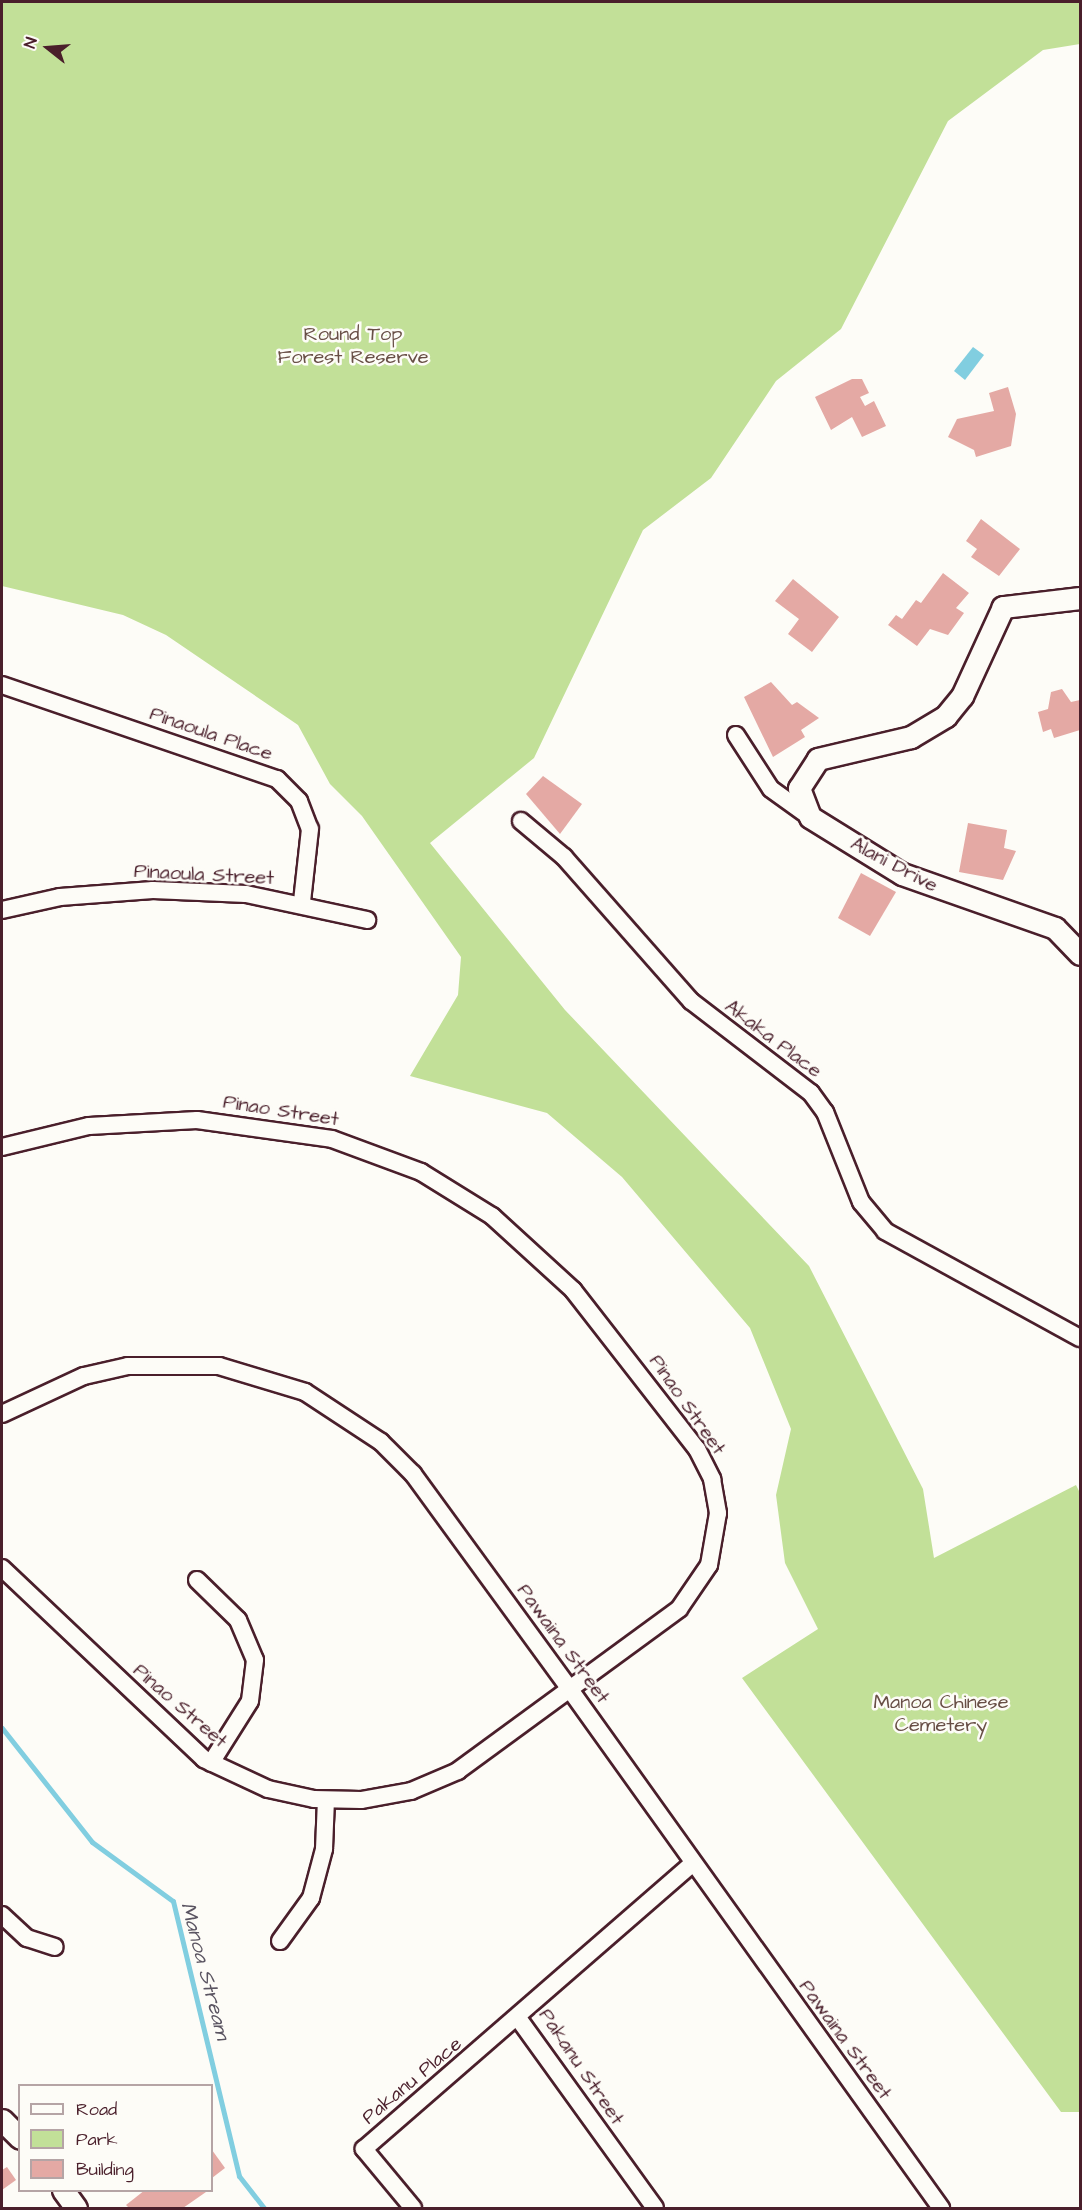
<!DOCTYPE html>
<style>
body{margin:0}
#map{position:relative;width:1082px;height:2210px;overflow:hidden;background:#fdfcf7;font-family:"Architects Daughter",sans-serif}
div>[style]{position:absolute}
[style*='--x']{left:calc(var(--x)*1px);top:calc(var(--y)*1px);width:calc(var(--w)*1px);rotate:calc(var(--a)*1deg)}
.green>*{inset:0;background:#c2e098}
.water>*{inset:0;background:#81cee0}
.stream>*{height:5px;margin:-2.5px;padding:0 2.5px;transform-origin:2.5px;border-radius:2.5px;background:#81cee0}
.building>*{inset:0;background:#e4a9a4}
.roads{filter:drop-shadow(2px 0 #4a1f2b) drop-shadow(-2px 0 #4a1f2b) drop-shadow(0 2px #4a1f2b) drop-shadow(0 -2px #4a1f2b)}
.minor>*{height:16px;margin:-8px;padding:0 8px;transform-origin:8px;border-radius:8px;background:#fdfcf7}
.tertiary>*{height:21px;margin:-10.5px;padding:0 10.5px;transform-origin:10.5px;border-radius:10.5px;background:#fdfcf7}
span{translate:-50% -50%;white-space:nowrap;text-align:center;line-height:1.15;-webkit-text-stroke:5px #fdfcf7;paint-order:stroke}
.park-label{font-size:20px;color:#684f46}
.street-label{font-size:20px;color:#4a1f2b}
.water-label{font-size:21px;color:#5a5461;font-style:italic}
.frame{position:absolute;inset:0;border:3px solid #4a1f2b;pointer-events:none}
.legend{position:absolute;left:18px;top:2084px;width:195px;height:108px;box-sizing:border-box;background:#fdfcf7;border:2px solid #b5a4a5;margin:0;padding:8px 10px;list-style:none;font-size:18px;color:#4a1f2b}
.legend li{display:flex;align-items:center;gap:12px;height:30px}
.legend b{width:30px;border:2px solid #b5a4a5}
.north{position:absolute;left:18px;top:18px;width:60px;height:60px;-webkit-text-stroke:4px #fdfcf7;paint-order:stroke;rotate:287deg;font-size:16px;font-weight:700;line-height:24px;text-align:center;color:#4a1f2b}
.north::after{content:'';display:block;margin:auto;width:21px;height:27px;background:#4a1f2b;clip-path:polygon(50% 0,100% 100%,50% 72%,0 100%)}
</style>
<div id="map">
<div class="green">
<i style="clip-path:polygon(2px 2px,1080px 2px,1080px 44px,1043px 50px,948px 121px,841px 329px,776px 381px,711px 478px,643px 530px,534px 758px,430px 843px,565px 1010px,809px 1266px,923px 1489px,934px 1558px,1076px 1485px,1080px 1493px,1080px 2112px,1061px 2112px,742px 1678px,818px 1629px,785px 1563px,776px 1495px,791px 1429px,750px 1328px,622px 1177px,547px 1113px,410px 1076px,458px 995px,461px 957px,362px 816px,330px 784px,298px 725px,166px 635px,123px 615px,2px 586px)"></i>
</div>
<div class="water">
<i style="clip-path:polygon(973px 347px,984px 355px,965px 380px,954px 371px)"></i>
</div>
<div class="stream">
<i style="--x:2;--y:1728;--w:145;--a:51.7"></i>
<i style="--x:92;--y:1842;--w:100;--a:36.1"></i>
<i style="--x:173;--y:1901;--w:283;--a:76.5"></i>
<i style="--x:239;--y:2176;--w:41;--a:52"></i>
</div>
<div class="building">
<i style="clip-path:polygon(852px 379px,862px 379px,869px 393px,860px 397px,865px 406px,874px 401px,886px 426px,862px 437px,852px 417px,831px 430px,815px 397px)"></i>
<i style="clip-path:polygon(1008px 387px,1016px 414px,1011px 446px,976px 457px,974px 450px,948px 437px,957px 419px,994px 411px,989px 393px)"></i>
<i style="clip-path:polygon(981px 519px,1020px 549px,999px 576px,971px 557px,977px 549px,966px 541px)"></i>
<i style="clip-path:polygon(943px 573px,969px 593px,956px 608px,964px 613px,948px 635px,930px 629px,917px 646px,888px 625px,896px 615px,902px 619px,916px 600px,921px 603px)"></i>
<i style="clip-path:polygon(793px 579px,839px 617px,812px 652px,788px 634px,799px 619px,775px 601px)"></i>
<i style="clip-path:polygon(771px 682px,792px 705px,797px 702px,819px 718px,801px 730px,805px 737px,773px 757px,744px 697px)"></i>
<i style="clip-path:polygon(1062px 689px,1071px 702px,1080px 700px,1080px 730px,1054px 738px,1051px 729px,1043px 732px,1038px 712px,1048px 709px,1051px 692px)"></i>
<i style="clip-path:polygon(543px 776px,582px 804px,560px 834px,526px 794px)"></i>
<i style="clip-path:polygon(968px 823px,1007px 830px,1004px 848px,1016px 851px,1003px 880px,959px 872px)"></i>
<i style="clip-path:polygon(861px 873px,896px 892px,870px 936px,838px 918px)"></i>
<i style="clip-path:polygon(212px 2150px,225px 2168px,212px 2178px)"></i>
<i style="clip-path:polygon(7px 2167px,16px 2180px,2px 2190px,2px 2170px)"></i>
<i style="clip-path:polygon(145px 2190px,205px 2190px,206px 2192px,183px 2208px,129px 2208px,126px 2205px)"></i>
</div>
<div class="roads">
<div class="minor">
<i style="--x:2;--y:685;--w:291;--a:18.9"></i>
<i style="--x:277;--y:779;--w:31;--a:45"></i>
<i style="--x:299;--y:801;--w:30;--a:69"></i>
<i style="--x:310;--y:829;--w:73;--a:96.3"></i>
<i style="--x:736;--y:735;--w:64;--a:57.1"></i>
<i style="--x:771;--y:789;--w:48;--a:35.7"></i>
<i style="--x:521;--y:821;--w:56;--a:39.9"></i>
<i style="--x:564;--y:857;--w:192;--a:48.6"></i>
<i style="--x:691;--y:1001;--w:151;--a:37.5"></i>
<i style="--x:811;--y:1093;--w:24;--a:54"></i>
<i style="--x:825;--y:1112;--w:97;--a:68.2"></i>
<i style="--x:861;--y:1202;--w:38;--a:50"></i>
<i style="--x:885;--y:1231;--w:222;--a:28.8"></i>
<i style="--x:2;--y:910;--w:59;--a:-12.6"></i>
<i style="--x:60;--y:897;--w:93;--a:-4.3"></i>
<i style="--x:153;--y:890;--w:93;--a:2.5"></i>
<i style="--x:246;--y:894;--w:124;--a:12.1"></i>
<i style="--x:2;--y:1147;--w:89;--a:-13.6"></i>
<i style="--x:89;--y:1126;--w:108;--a:-3.2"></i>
<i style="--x:197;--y:1120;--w:136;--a:8"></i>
<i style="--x:332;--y:1139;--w:95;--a:20.3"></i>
<i style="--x:421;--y:1172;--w:84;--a:31.8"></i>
<i style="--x:492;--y:1216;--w:110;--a:42.4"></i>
<i style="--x:573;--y:1290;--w:202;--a:52.1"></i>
<i style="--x:697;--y:1449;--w:34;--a:63"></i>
<i style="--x:712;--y:1479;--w:35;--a:80"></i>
<i style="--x:718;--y:1513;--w:53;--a:99.8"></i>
<i style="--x:709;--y:1565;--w:53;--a:124.3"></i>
<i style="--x:679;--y:1609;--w:274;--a:143.8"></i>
<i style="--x:458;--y:1771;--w:51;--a:156.9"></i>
<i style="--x:411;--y:1791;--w:51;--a:169.8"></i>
<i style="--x:361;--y:1800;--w:47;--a:-178.8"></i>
<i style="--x:314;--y:1799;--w:47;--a:-167.7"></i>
<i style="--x:268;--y:1789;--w:71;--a:-154.9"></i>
<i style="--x:204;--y:1759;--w:278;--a:-136.6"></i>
<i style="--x:2;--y:1414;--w:90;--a:-24.9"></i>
<i style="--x:84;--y:1376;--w:45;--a:-12.8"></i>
<i style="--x:128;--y:1366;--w:91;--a:0"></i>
<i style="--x:219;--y:1366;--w:90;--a:16.8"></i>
<i style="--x:305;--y:1392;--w:91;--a:33.3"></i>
<i style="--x:381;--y:1442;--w:45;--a:45"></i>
<i style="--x:413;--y:1474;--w:268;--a:53.9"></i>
<i style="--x:571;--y:1691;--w:636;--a:54.41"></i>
<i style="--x:197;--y:1580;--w:57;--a:44.3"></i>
<i style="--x:238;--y:1620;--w:43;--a:67"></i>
<i style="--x:255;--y:1660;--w:41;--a:97"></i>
<i style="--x:250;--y:1701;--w:73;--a:122.2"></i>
<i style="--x:2;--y:1915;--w:34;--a:43"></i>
<i style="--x:27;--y:1938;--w:29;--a:18"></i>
<i style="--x:280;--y:1941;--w:53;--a:-54.2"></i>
<i style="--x:311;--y:1898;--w:51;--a:-75.1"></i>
<i style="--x:324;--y:1849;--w:49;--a:-87.7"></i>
<i style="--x:518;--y:2018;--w:234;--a:54.2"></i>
<i style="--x:413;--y:2208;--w:77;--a:-129.7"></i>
<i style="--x:364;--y:2149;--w:433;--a:-41"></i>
</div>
<div class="tertiary">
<i style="--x:1080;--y:598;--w:78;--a:173.3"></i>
<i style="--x:1003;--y:607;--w:98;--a:114.7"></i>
<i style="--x:962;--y:696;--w:26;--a:129"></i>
<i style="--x:946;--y:716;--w:41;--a:149"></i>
<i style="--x:911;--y:737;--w:96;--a:166.7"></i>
<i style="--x:818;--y:759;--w:35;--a:123"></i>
<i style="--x:799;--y:788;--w:31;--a:69"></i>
<i style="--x:810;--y:817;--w:108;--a:31.8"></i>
<i style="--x:902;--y:874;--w:162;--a:19.4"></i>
<i style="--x:1055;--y:928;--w:36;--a:46"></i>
<i style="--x:2;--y:2120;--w:25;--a:45"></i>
<i style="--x:63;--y:2190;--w:22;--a:54"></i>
</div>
</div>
<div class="park-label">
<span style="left:353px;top:346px">Round Top<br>Forest Reserve</span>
<span style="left:941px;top:1714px">Manoa Chinese<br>Cemetery</span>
</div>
<div class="street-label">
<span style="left:211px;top:734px;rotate:19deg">Pinaoula Place</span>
<span style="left:894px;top:865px;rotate:28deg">Alani Drive</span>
<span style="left:204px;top:875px;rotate:3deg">Pinaoula Street</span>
<span style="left:773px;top:1039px;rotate:37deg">Akaka Place</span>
<span style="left:281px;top:1111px;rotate:9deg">Pinao Street</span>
<span style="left:687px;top:1405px;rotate:55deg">Pinao Street</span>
<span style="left:563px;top:1644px;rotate:54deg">Pawaina Street</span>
<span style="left:180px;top:1706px;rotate:41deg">Pinao Street</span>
<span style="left:845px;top:2040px;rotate:54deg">Pawaina Street</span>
<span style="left:581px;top:2067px;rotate:56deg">Pakanu Street</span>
<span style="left:412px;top:2081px;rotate:-40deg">Pakanu Place</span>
</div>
<div class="water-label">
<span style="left:205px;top:1971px;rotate:75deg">Manoa Stream</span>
</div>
<div class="frame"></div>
<ul class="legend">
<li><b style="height:8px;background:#fdfcf7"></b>Road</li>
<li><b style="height:16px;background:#c2e098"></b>Park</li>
<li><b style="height:16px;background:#e4a9a4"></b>Building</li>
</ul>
<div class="north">N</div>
</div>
